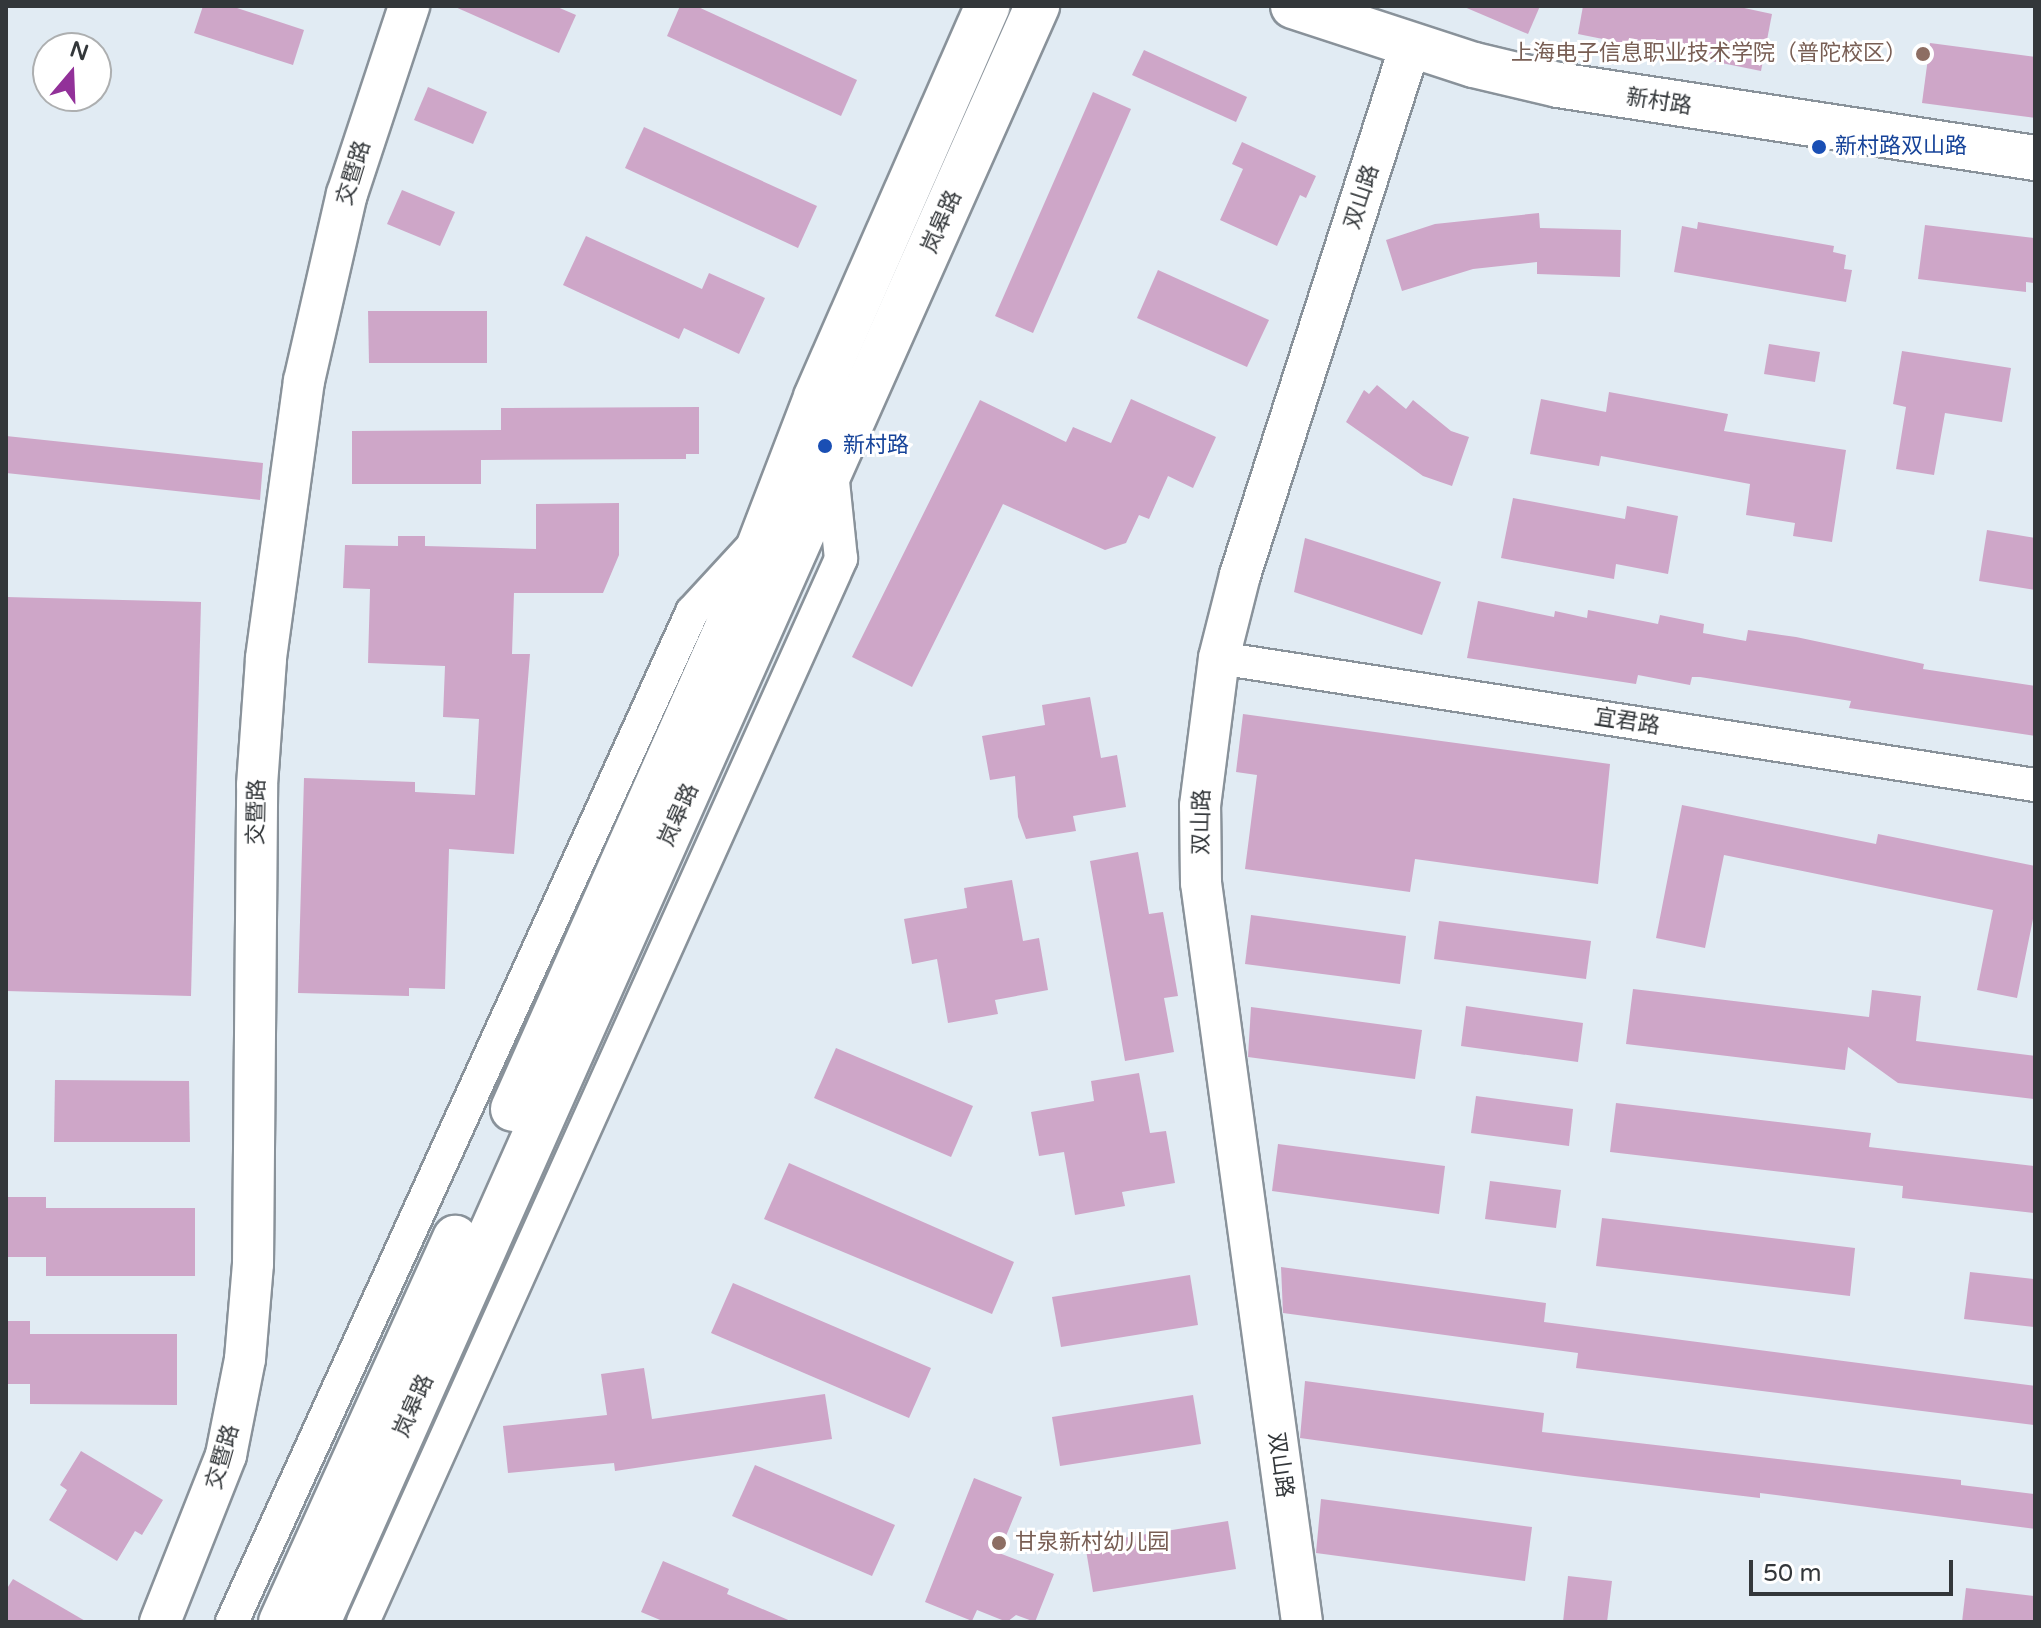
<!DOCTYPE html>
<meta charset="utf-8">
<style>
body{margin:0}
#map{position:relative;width:2041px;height:1628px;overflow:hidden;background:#e1ebf3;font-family:"Varela Round","Noto Sans SC",sans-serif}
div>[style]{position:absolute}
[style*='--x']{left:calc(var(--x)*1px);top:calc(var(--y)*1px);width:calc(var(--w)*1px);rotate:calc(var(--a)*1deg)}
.building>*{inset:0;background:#cea6c8}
.roads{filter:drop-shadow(2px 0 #89929a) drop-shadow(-2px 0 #89929a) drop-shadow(0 2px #89929a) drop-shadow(0 -2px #89929a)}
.minor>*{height:32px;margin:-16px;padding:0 16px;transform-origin:16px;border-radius:16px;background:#fff}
.tertiary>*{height:40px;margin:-20px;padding:0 20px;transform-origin:20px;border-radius:20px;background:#fff}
.secondary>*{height:44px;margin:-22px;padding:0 22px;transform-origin:22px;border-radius:22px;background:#fff}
.dots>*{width:22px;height:22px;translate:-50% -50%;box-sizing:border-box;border:4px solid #fff;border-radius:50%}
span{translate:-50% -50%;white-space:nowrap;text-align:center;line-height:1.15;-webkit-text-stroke:6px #fff;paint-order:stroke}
.education-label{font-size:22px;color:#785e54}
.right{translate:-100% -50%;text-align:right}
.left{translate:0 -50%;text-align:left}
.street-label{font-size:22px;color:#33373a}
.transit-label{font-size:22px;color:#164399}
.frame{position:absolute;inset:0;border:8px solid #33373a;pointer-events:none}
.north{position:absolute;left:32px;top:32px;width:80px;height:80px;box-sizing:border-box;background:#fff;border:2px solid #adafb0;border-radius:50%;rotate:19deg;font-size:22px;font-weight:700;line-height:32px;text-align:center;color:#33373a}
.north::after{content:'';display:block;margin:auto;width:28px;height:36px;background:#923199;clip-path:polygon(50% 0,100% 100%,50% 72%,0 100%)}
.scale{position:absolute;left:1749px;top:1560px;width:204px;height:36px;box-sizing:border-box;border:4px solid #33373a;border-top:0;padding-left:10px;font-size:24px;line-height:28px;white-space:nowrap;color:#33373a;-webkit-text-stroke:6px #fff;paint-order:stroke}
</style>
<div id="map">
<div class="building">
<i style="clip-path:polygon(203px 6px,231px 6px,304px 30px,293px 65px,194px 33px)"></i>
<i style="clip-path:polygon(453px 6px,555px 6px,576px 15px,559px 53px)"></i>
<i style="clip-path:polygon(680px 6px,696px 6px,857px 80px,841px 116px,667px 36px)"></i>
<i style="clip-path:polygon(1462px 6px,1540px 6px,1528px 34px)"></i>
<i style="clip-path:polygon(1583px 6px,1735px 6px,1772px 14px,1761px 71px,1578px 34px)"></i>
<i style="clip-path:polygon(1930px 43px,2035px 57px,2035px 118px,1922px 103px)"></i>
<i style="clip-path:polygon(1144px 50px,1247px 97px,1236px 122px,1132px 75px)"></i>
<i style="clip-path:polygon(428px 87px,487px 112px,473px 144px,414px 120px)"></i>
<i style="clip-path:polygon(1093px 92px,1131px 109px,1033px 333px,995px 316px)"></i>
<i style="clip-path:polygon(644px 127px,817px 206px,798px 248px,625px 168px)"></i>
<i style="clip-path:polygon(1242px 142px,1316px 176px,1306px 198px,1300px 195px,1277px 246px,1220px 220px,1243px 169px,1232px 164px)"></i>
<i style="clip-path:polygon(402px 190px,455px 212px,440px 246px,387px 224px)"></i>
<i style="clip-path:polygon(1539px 213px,1540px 228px,1621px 230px,1620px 277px,1537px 274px,1537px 262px,1473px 269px,1402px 291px,1386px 240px,1435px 224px)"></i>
<i style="clip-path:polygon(1698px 222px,1834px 246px,1833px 252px,1846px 255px,1844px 269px,1852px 270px,1846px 302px,1674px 272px,1682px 226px,1697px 229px)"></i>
<i style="clip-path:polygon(1925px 225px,2035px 238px,2035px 283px,2026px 282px,2026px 292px,1918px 279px)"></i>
<i style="clip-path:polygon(586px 236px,702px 289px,709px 273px,765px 298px,739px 354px,684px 328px,679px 339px,563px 285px)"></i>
<i style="clip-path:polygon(1158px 270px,1269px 320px,1247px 367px,1137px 318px)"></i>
<i style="clip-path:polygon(368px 311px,487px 311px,487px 363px,369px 363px)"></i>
<i style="clip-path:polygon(1769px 344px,1820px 352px,1815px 382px,1764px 374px)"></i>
<i style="clip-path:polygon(1902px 351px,2011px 368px,2002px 422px,1945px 413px,1934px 475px,1896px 469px,1906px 407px,1893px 404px)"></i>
<i style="clip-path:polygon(1377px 385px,1406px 409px,1413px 400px,1451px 431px,1469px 437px,1452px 486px,1423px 476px,1346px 422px,1364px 390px,1369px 394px)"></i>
<i style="clip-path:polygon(1609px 392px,1728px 414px,1724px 431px,1846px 450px,1832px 542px,1793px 536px,1795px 523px,1746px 515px,1750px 484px,1601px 456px,1599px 466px,1530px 454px,1541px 399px,1606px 412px)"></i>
<i style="clip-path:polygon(1131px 399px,1216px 437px,1193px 488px,1168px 476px,1149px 519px,1139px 515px,1126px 543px,1105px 550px,1003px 504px,912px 687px,852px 657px,980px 400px,1066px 442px,1073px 427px,1111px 443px)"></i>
<i style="clip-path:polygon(699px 407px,699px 454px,686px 454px,686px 459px,481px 460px,481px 484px,352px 484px,352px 431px,501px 430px,501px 408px)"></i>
<i style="clip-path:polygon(6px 436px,263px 463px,260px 500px,6px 473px)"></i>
<i style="clip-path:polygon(1513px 498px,1625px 519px,1627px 506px,1678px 516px,1668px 574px,1616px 564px,1614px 579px,1501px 558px)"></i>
<i style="clip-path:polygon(619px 503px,619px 555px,603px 593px,514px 593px,512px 654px,530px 654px,514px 854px,449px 849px,445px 989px,409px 988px,409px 996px,298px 993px,304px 778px,415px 782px,415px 792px,475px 795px,479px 719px,443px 717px,445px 666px,368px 663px,370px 589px,343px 588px,345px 545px,398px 546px,398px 536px,425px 536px,425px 546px,536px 549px,536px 504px)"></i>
<i style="clip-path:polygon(1987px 530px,2035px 538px,2035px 590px,1979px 581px)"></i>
<i style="clip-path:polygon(1305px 538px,1441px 582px,1422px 635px,1294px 592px)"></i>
<i style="clip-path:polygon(6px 597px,201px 602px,191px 996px,6px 991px)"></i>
<i style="clip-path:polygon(1478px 601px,1554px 617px,1555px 611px,1587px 618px,1588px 610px,1658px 624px,1660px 615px,1704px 624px,1703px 633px,1746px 641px,1748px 630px,1796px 637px,1924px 664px,1923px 669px,2035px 686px,2035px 736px,1849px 708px,1851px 701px,1700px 677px,1692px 677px,1690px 685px,1638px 675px,1636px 684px,1467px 658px)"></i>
<i style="clip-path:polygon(1090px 697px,1101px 758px,1117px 755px,1126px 807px,1073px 816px,1076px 831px,1026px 839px,1018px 817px,1015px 776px,990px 780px,982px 736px,1045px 725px,1042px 705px)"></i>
<i style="clip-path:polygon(1243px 714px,1610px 764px,1598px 884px,1415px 859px,1410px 892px,1245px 869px,1257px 775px,1236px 772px)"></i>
<i style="clip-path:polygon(1682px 805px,1876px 844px,1878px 834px,2035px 866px,2035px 909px,2017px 998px,1977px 990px,1993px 910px,1724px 855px,1705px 948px,1656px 938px)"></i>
<i style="clip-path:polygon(1138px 852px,1149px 914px,1163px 912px,1178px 996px,1164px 998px,1174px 1052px,1125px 1061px,1090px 861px)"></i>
<i style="clip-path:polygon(1012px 880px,1023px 941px,1039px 938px,1048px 990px,995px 1000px,998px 1014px,948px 1023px,937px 959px,912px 964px,904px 919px,967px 908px,964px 888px)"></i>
<i style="clip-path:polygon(1251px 915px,1406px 936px,1400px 984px,1245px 964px)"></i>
<i style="clip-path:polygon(1439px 921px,1591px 941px,1586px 979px,1434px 959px)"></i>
<i style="clip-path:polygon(1633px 989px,1869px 1017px,1872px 990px,1921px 996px,1916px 1041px,2035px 1056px,2035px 1099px,1898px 1083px,1848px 1047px,1845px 1070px,1626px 1044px)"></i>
<i style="clip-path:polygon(1466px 1006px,1583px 1023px,1578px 1062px,1461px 1046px)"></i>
<i style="clip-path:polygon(1251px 1007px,1422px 1030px,1415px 1079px,1248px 1057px)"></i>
<i style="clip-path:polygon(836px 1048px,973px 1106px,951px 1157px,814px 1098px)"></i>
<i style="clip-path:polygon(1139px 1073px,1150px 1133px,1166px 1131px,1175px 1183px,1122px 1192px,1125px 1206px,1075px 1215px,1064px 1152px,1039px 1156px,1031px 1112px,1094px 1101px,1091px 1081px)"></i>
<i style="clip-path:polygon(55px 1080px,189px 1081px,190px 1142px,54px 1142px)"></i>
<i style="clip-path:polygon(1476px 1096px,1573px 1109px,1569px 1146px,1471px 1133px)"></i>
<i style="clip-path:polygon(1616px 1103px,1871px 1133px,1869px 1147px,2035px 1166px,2035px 1213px,1902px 1198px,1903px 1186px,1610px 1152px)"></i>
<i style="clip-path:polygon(1278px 1144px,1445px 1166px,1439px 1214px,1272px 1191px)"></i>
<i style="clip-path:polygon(789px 1163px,1014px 1262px,992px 1314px,764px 1219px)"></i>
<i style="clip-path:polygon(1490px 1181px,1561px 1190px,1556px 1228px,1485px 1219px)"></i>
<i style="clip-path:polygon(6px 1197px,46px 1197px,46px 1208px,195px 1208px,195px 1276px,46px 1276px,46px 1257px,6px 1257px)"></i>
<i style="clip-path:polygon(1602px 1218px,1855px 1248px,1850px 1296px,1596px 1266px)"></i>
<i style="clip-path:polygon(1281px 1267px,1546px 1303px,1544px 1322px,2035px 1386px,2035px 1425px,1576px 1368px,1578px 1353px,1283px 1313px)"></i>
<i style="clip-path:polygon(1970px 1272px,2035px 1279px,2035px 1327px,1964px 1319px)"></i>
<i style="clip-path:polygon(1190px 1275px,1198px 1325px,1061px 1347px,1052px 1297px)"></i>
<i style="clip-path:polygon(733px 1283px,931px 1368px,909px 1418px,711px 1333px)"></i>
<i style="clip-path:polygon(6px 1321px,30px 1321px,30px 1334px,177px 1334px,177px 1405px,30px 1404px,30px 1384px,6px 1384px)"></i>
<i style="clip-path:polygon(644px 1368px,652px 1419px,825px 1394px,832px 1439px,615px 1471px,614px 1463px,508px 1473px,503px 1426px,607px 1415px,601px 1374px)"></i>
<i style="clip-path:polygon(1305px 1381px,1544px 1413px,1542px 1432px,1961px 1480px,1961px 1485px,2035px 1494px,2035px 1529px,1760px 1493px,1760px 1498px,1575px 1476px,1300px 1438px)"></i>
<i style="clip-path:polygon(1193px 1395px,1201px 1444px,1060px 1466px,1052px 1417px)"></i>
<i style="clip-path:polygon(81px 1451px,163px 1500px,142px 1535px,135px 1531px,117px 1561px,49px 1520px,67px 1490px,60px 1485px)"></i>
<i style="clip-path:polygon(755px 1465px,895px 1525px,872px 1576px,732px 1516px)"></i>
<i style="clip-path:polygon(974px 1478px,1022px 1497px,999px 1553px,1054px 1574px,1035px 1622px,1016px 1615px,1007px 1622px,977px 1610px,972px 1621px,925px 1602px)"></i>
<i style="clip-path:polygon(1321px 1499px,1532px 1527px,1525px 1581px,1316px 1553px)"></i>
<i style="clip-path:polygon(1228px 1521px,1236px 1569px,1093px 1592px,1085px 1544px)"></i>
<i style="clip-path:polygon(663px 1561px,729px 1589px,727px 1594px,793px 1622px,665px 1622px,641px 1612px)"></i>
<i style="clip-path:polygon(1568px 1576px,1612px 1581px,1607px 1622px,1563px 1622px)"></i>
<i style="clip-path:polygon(13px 1579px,87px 1622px,6px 1622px,6px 1590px)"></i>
<i style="clip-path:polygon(1966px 1588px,2035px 1596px,2035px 1622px,1962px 1622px)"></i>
</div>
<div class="roads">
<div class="minor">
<i style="--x:1219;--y:658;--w:826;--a:8.85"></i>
<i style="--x:232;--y:1622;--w:1110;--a:-65.51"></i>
<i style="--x:692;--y:612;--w:88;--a:-47.3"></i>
<i style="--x:363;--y:1622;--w:1166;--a:-65.79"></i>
<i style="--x:841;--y:559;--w:87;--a:-95.9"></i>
</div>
<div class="tertiary">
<i style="--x:160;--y:1622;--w:180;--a:-68.4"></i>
<i style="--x:226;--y:1455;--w:98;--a:-78.8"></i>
<i style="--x:245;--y:1359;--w:95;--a:-85.2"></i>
<i style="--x:253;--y:1264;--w:479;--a:-89.5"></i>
<i style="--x:257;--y:785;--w:127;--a:-85.9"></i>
<i style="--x:266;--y:658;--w:280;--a:-82.2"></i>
<i style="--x:304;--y:381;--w:192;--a:-77.1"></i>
<i style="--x:347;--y:194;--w:198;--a:-71.7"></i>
<i style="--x:1302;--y:1622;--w:746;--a:-97.78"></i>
<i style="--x:1201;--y:883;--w:77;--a:-90.7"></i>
<i style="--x:1200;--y:806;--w:149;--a:-82.7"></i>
<i style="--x:1219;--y:658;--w:86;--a:-75.8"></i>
<i style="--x:1240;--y:575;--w:556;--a:-72.18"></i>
</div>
<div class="secondary">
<i style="--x:1293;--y:6;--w:190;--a:18.1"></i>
<i style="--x:1474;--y:65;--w:86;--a:13.4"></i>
<i style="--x:1558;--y:85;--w:483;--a:8.7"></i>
<i style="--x:513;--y:1109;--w:536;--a:-66.02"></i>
<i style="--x:731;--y:619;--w:238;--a:-69"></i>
<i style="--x:816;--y:397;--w:427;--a:-66.3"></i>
<i style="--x:281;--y:1622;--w:422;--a:-65.6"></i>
<i style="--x:318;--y:1622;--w:1769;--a:-66.01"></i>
</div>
</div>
<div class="dots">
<i style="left:1923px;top:54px;background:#8d6e63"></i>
<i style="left:1819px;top:147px;background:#1a4fb4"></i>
<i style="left:825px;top:446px;background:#1a4fb4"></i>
<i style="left:999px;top:1543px;background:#8d6e63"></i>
</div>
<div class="education-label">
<span class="right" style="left:1907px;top:54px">上海电子信息职业技术学院（普陀校区）</span>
<span class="left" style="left:1015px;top:1543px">甘泉新村幼儿园</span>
</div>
<div class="street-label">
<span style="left:1659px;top:102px;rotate:9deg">新村路</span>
<span style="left:354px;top:173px;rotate:-73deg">交暨路</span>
<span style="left:1362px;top:197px;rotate:-72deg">双山路</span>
<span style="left:942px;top:222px;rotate:-66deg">岚皋路</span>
<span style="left:1627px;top:722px;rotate:9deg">宜君路</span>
<span style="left:257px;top:812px;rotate:-89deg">交暨路</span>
<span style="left:679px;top:815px;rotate:-66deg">岚皋路</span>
<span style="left:1202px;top:822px;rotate:-89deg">双山路</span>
<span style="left:414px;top:1406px;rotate:-66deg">岚皋路</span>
<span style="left:223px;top:1457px;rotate:-74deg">交暨路</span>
<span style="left:1280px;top:1465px;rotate:82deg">双山路</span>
</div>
<div class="transit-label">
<span class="left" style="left:1835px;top:147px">新村路双山路</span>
<span class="left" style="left:843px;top:446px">新村路</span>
</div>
<div class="frame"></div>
<div class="north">N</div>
<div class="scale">50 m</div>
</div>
